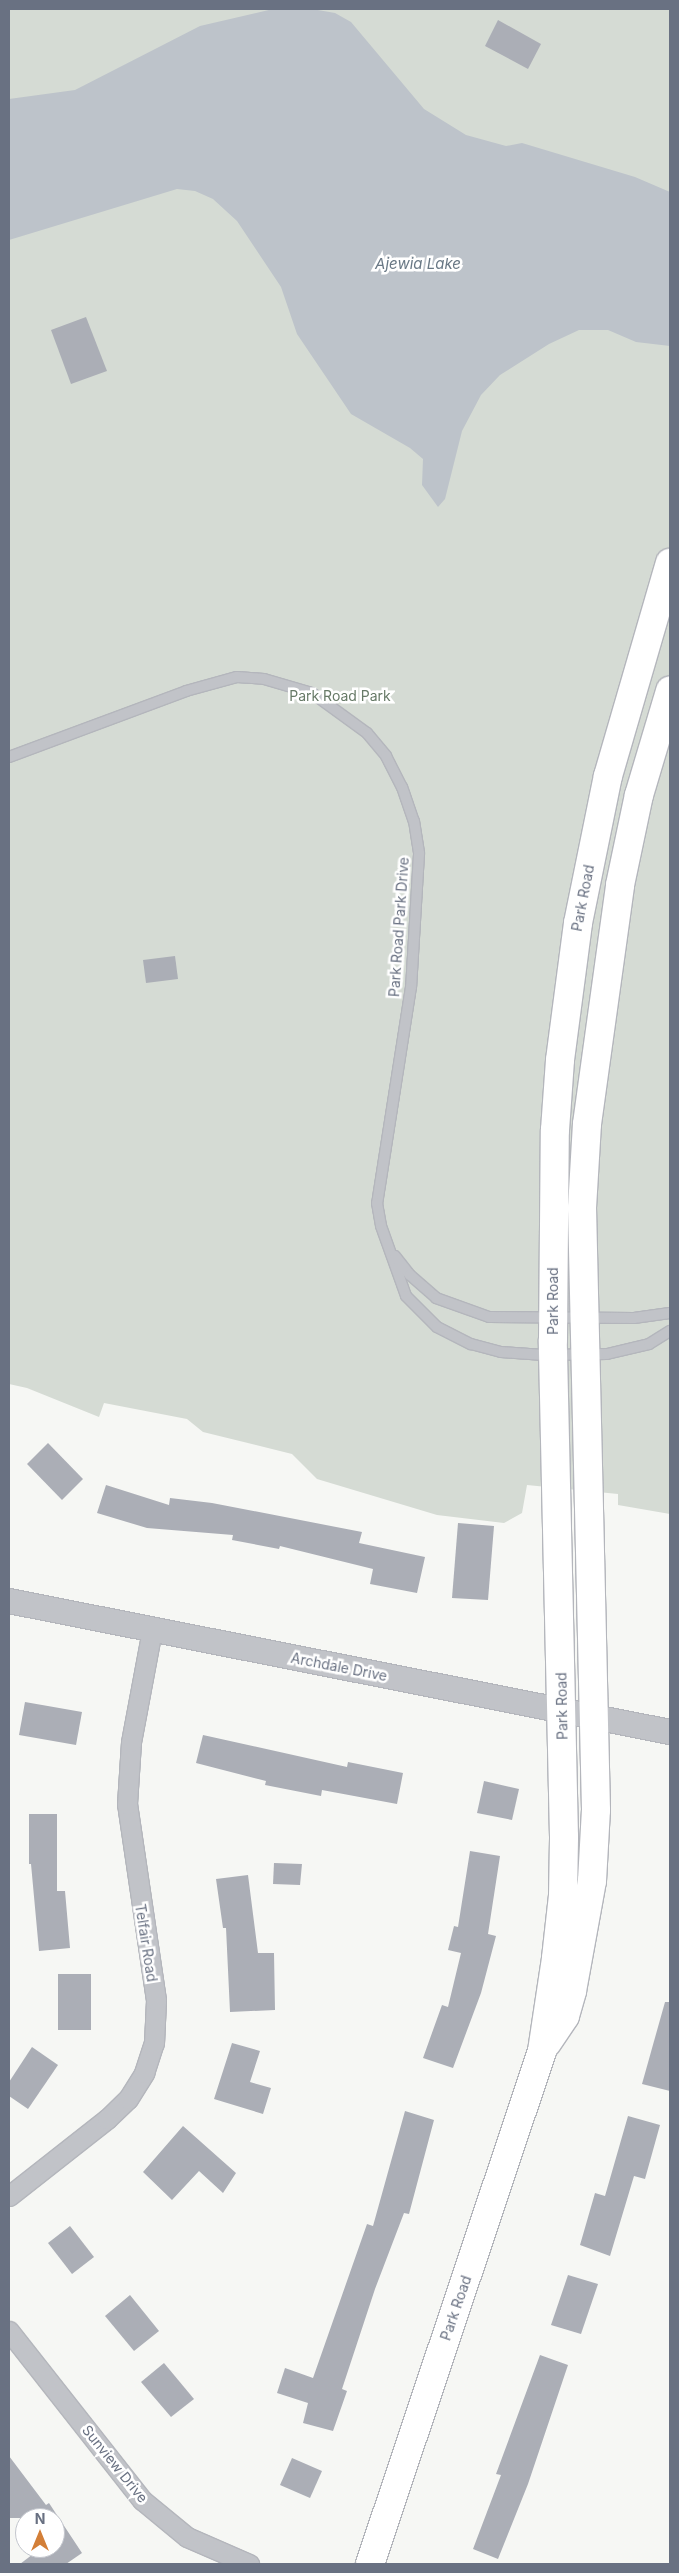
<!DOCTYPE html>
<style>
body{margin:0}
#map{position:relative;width:679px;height:2573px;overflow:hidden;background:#f6f7f4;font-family:Inter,sans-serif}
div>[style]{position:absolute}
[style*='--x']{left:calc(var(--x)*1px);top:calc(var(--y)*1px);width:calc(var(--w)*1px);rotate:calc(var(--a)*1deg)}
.green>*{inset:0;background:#d5dbd4}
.water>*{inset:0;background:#bdc3ca}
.building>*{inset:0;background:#abaeb6}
.roads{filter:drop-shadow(1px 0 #b4b6bc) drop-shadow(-1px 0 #b4b6bc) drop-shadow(0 1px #b4b6bc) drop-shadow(0 -1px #b4b6bc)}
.service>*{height:10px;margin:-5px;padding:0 5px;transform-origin:5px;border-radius:5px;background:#c1c3c8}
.minor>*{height:19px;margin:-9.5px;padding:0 9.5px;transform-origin:9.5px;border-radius:9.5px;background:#c1c3c8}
.tertiary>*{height:24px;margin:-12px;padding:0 12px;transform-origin:12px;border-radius:12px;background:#c1c3c8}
.secondary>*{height:28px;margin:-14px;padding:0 14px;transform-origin:14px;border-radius:14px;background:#fff}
span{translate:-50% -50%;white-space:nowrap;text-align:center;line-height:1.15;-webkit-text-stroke:5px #fff;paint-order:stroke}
.park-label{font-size:14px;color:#677a67}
.street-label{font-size:14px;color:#697182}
.water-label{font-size:15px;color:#697885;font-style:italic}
.frame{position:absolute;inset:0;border:10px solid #697182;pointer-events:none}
.north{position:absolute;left:15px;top:2508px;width:50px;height:50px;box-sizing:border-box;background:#fff;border:1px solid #c3c6cd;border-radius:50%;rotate:0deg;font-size:14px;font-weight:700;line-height:20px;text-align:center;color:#697182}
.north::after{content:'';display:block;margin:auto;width:18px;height:22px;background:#d37f38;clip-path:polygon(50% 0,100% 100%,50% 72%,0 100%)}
</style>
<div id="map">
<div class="green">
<i style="clip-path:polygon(9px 9px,670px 9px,670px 1514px,618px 1505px,618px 1494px,527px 1485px,522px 1513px,504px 1523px,437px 1515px,317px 1479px,292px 1454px,203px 1432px,187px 1419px,104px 1403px,99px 1417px,27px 1388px,9px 1384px)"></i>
</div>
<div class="water">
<i style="clip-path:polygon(273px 9px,312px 9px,335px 13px,351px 22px,424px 109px,466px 135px,506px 146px,522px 143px,635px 177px,670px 192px,670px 346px,636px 342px,608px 330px,579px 330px,549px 344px,500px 375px,481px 395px,462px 431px,445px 499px,438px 507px,422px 485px,423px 459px,410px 448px,351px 414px,297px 334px,281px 287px,237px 221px,213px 199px,195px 191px,177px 189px,9px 240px,9px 99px,75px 90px,200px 26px)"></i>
</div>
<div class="building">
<i style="clip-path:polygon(498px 20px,541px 44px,528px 69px,485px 46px)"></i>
<i style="clip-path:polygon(86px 317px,107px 371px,71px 384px,51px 330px)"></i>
<i style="clip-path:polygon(175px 956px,178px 979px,146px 983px,143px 960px)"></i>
<i style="clip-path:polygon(48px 1443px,83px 1479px,62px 1500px,27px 1464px)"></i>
<i style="clip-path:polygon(106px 1485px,169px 1505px,170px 1498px,212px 1503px,362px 1532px,359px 1543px,425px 1557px,417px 1593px,370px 1584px,373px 1569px,280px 1546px,279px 1549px,232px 1540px,233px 1535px,147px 1528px,97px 1513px)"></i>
<i style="clip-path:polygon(458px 1523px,494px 1526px,488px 1600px,452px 1598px)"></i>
<i style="clip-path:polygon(25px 1702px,82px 1712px,76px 1745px,19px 1735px)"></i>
<i style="clip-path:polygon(203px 1735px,347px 1767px,348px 1762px,403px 1773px,397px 1804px,322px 1790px,321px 1796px,265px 1785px,266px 1781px,196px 1763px)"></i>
<i style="clip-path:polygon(484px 1781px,519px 1789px,512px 1820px,477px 1813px)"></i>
<i style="clip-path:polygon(29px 1814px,57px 1814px,57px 1891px,65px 1891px,70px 1948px,39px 1951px,31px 1864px,29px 1864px)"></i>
<i style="clip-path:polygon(470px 1851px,500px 1856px,488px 1934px,496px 1936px,481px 1993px,453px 2068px,423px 2058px,442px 2005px,448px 2007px,461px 1953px,448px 1950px,454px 1926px,458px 1927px)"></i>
<i style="clip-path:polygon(274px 1863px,302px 1864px,300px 1885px,273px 1884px)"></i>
<i style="clip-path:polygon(248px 1875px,258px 1953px,274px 1953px,275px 2010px,230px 2012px,226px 1928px,223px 1928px,216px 1879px)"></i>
<i style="clip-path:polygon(58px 1974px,91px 1974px,91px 2030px,58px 2030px)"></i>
<i style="clip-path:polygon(665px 2002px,670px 2002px,670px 2091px,642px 2084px)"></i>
<i style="clip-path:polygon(232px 2043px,260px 2051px,250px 2082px,271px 2088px,263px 2114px,214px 2099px)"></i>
<i style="clip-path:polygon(32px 2047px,58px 2065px,28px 2109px,9px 2096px,9px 2082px)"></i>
<i style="clip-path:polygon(405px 2111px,434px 2120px,409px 2214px,404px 2213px,375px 2289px,342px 2389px,347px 2391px,333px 2431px,303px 2423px,308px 2403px,277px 2393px,285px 2368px,313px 2378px,367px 2224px,373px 2226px)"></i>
<i style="clip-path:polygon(628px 2116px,660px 2125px,645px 2179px,634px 2176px,610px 2256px,580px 2245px,595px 2193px,605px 2196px)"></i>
<i style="clip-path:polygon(183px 2126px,236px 2173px,223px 2193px,199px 2171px,172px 2200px,143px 2172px)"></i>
<i style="clip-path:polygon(70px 2226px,94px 2257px,72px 2274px,48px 2243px)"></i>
<i style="clip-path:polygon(568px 2275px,598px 2284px,581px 2334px,551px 2325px)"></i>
<i style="clip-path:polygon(130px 2295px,159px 2331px,134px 2351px,105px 2316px)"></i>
<i style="clip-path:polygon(540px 2355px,568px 2365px,528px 2484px,498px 2559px,473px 2549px,501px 2475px,496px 2474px)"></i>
<i style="clip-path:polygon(164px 2363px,194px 2399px,171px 2417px,141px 2382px)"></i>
<i style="clip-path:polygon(9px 2456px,46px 2505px,49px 2503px,82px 2553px,66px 2564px,20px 2564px,41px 2548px,55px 2548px,55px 2518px,25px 2518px,25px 2525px,20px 2518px,9px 2518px)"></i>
<i style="clip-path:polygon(292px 2458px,322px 2471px,310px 2498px,280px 2485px)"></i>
</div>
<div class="roads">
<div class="service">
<i style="--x:9;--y:757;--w:189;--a:-20.4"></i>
<i style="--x:186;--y:691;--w:53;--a:-15.4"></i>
<i style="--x:237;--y:677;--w:27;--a:4"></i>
<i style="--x:264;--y:679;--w:50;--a:16.3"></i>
<i style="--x:312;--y:693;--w:68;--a:36"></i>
<i style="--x:367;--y:733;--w:30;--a:50"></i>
<i style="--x:386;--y:756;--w:35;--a:63"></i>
<i style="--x:402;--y:787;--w:36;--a:71"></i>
<i style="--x:414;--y:821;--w:33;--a:81"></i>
<i style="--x:419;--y:854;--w:133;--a:93.4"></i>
<i style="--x:411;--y:987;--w:219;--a:98.9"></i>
<i style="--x:377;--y:1203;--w:23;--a:80"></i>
<i style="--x:381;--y:1226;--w:74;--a:70.3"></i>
<i style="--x:406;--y:1296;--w:44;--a:45"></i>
<i style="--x:437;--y:1327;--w:38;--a:27"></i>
<i style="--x:471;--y:1344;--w:31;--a:15"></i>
<i style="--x:501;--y:1352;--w:43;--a:4"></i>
<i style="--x:544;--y:1355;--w:63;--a:-0.9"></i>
<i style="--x:607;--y:1354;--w:43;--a:-13.4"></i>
<i style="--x:649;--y:1344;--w:25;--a:-32"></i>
<i style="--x:395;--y:1256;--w:24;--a:52"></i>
<i style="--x:410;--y:1275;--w:35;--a:41"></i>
<i style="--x:436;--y:1298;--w:56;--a:19.7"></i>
<i style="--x:489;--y:1317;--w:145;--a:0.4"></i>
<i style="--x:634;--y:1318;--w:36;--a:-8"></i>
</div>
<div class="minor">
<i style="--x:9;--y:2196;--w:125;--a:-38.2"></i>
<i style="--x:107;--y:2119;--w:29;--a:-44"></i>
<i style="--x:128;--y:2099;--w:31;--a:-58"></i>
<i style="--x:144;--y:2073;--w:32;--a:-72"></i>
<i style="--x:154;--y:2043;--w:43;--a:-87.3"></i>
<i style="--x:156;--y:2000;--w:198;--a:-98.4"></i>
<i style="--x:127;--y:1804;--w:62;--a:-86.3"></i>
<i style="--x:131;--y:1742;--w:114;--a:-79.4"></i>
<i style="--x:9;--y:2331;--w:215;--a:51.8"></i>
<i style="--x:142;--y:2500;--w:58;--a:39.4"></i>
<i style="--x:187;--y:2537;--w:68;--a:23.5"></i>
</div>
<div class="tertiary">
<i style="--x:9;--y:1601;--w:674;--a:11.21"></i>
</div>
<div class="secondary">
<i style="--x:547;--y:2043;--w:32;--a:-56"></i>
<i style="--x:565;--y:2016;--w:26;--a:-74"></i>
<i style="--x:572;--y:1991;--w:112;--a:-79.7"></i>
<i style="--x:592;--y:1881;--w:71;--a:-86.8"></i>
<i style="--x:596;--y:1810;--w:602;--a:-91.33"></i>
<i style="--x:582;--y:1208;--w:84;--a:-86.6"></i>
<i style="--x:587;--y:1124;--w:241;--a:-82.1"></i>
<i style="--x:620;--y:885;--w:92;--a:-78.1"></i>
<i style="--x:639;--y:795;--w:109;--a:-73.4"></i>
<i style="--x:370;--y:2564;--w:541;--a:-71.46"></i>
<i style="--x:542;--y:2051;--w:94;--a:-81.4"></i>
<i style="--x:556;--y:1958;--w:62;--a:-83.6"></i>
<i style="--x:563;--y:1896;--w:59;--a:-89"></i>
<i style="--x:564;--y:1837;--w:497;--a:-91.3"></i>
<i style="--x:553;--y:1340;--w:210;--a:-89.5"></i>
<i style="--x:555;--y:1130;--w:70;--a:-85.9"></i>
<i style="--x:560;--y:1060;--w:138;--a:-82.5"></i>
<i style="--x:578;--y:923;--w:150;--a:-78.5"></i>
<i style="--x:608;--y:776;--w:222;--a:-73.8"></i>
</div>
</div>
<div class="park-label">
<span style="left:340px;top:696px">Park Road Park</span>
</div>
<div class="street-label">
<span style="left:583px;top:898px;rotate:-79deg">Park Road</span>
<span style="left:399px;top:927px;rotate:-86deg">Park Road Park Drive</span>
<span style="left:553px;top:1301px;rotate:-90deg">Park Road</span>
<span style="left:339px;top:1667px;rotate:11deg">Archdale Drive</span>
<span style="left:562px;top:1706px;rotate:-91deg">Park Road</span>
<span style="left:146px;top:1943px;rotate:81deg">Telfair Road</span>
<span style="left:456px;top:2308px;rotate:-71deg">Park Road</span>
<span style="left:115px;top:2464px;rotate:51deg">Sunview Drive</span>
</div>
<div class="water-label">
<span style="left:418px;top:264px">Ajewia Lake</span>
</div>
<div class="frame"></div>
<div class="north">N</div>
</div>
